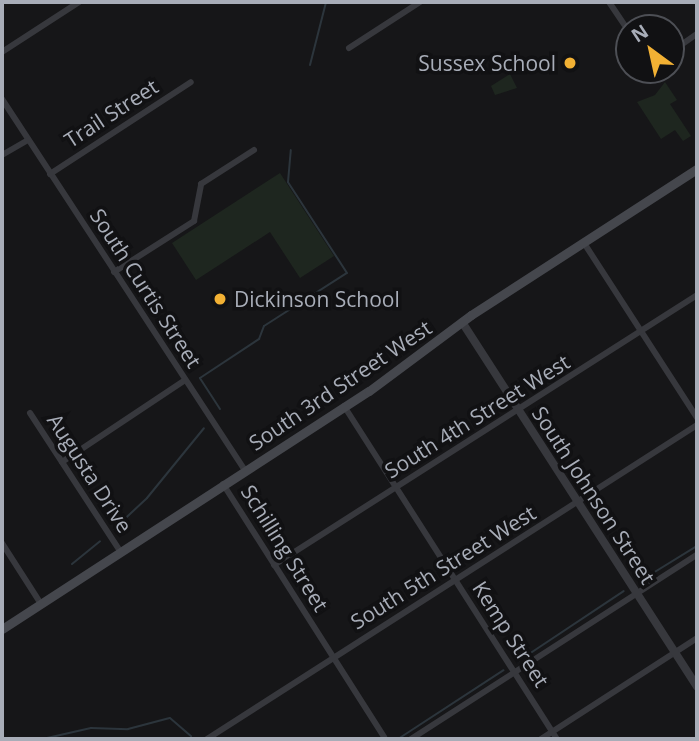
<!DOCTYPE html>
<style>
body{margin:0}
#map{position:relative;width:699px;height:741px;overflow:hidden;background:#161618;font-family:"Open Sans",sans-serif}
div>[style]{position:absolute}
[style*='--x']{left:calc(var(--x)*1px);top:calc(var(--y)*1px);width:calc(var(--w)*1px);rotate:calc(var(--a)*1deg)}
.green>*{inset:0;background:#1e261f}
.stream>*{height:2px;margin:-1px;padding:0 1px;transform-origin:1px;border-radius:1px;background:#2c353c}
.minor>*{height:6px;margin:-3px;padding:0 3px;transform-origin:3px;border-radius:3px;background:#37383d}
.tertiary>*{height:8px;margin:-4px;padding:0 4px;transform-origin:4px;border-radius:4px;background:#37383d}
.secondary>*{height:9px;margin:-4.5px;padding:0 4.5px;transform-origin:4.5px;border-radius:4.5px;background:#45474d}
.dots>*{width:19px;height:19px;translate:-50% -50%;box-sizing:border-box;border:4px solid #111113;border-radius:50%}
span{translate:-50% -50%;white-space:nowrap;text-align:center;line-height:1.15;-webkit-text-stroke:7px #111113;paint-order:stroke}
.poi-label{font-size:21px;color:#a8adb8}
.right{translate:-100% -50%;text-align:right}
.left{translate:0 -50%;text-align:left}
.street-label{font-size:21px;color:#a8adb8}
.frame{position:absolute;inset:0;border:4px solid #a8adb8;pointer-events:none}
.north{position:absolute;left:615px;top:14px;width:70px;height:70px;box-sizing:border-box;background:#111113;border:2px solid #4d4f55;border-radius:50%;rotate:327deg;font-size:19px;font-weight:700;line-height:28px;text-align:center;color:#a8adb8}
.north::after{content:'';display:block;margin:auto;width:24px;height:32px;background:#f2b134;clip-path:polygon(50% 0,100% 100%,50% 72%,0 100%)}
</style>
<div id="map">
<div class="green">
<i style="clip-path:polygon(510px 74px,517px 88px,495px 95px,491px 86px)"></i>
<i style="clip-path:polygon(665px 82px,677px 100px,670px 104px,691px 136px,683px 141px,675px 130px,661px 139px,637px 102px,655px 95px)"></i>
<i style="clip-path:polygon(280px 173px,334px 256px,300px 278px,270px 232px,196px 280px,172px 243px)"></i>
</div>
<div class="stream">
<i style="--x:310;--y:65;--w:65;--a:-75.7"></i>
<i style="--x:220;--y:409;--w:37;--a:-123"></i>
<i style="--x:200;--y:378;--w:71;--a:-33.5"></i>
<i style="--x:259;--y:339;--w:14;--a:-69"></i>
<i style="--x:264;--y:326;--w:98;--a:-32.6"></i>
<i style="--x:347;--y:273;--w:108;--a:-123"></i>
<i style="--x:288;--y:182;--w:32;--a:-85"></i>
<i style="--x:114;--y:529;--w:45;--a:-43.2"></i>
<i style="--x:147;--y:498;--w:90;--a:-50.8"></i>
<i style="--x:72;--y:564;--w:36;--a:-39"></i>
<i style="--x:640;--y:581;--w:67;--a:-31.6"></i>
<i style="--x:517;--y:662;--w:128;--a:-33.6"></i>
<i style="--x:47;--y:738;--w:45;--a:-12.8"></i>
<i style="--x:91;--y:728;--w:37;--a:2"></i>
<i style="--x:128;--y:729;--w:43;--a:-14.7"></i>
<i style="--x:170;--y:718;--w:28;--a:41"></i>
<i style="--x:398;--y:739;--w:126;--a:-33.1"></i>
</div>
<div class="minor">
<i style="--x:609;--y:2;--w:36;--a:56"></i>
<i style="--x:349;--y:48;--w:85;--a:-32.9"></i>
<i style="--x:2;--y:52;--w:92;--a:-33"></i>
<i style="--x:671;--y:52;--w:32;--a:-35"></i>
<i style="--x:2;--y:99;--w:444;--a:56.8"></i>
<i style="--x:2;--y:155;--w:30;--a:-30"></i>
<i style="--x:50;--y:174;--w:168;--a:-33.1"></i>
<i style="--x:584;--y:243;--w:208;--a:57.1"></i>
<i style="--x:114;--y:272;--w:95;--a:-32.5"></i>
<i style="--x:194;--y:221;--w:38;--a:-79"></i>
<i style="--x:201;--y:184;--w:63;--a:-32.7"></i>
<i style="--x:344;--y:406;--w:395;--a:57.4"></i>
<i style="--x:30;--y:413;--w:165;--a:56.9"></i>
<i style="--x:62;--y:462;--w:148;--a:-33.7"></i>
<i style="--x:223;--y:484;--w:300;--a:57.5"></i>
<i style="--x:2;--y:543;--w:72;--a:57.4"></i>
<i style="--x:274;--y:565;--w:502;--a:-32.55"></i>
<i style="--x:207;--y:739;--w:582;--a:-32.65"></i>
<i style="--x:411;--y:739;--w:340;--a:-32.8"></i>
<i style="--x:541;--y:739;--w:186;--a:-32.9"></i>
</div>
<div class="tertiary">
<i style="--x:462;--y:322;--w:434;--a:57.2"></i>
</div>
<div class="secondary">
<i style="--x:2;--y:629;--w:437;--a:-33"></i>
<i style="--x:369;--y:391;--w:127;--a:-36.7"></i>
<i style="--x:471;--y:315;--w:269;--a:-32.9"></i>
</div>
<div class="dots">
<i style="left:570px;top:63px;background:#f2b134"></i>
<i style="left:220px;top:299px;background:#f2b134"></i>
</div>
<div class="poi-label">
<span class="right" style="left:556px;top:63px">Sussex School</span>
<span class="left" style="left:234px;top:299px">Dickinson School</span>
</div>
<div class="street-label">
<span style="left:111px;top:113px;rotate:-33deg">Trail Street</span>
<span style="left:146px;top:288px;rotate:57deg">South Curtis Street</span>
<span style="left:340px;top:385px;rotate:-34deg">South 3rd Street West</span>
<span style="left:477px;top:416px;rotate:-32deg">South 4th Street West</span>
<span style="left:90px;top:473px;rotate:57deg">Augusta Drive</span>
<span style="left:594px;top:495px;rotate:57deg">South Johnson Street</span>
<span style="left:285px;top:548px;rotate:58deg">Schilling Street</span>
<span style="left:443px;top:567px;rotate:-32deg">South 5th Street West</span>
<span style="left:511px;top:634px;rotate:57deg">Kemp Street</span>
</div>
<div class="frame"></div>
<div class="north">N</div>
</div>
